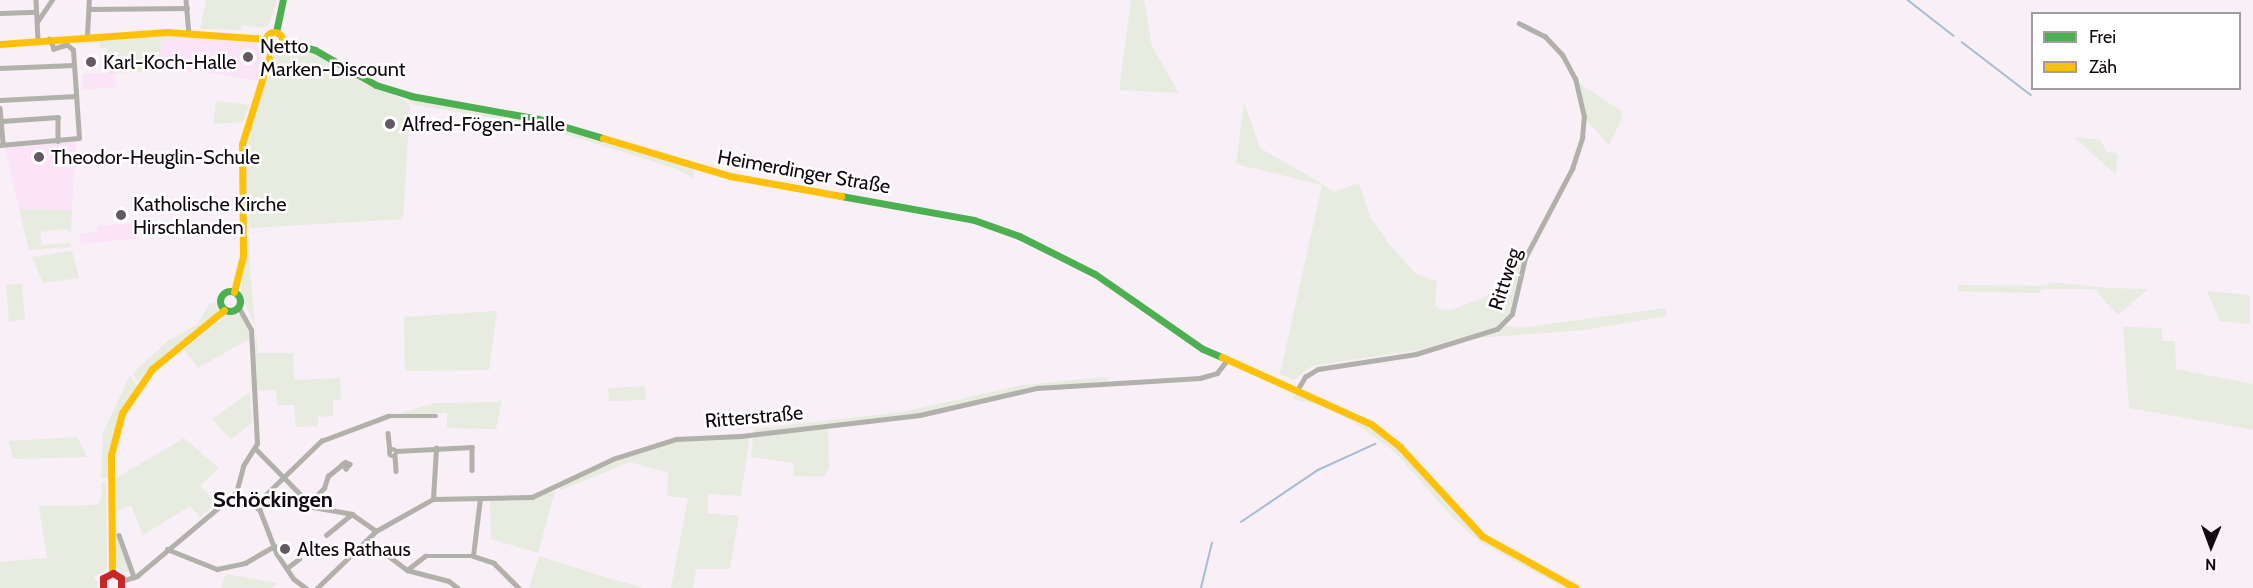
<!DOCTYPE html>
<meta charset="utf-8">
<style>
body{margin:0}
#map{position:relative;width:2253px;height:588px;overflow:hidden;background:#f8eff7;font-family:Cabin,sans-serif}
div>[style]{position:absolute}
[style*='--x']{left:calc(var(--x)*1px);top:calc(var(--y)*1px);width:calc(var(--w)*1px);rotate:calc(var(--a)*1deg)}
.built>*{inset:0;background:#fbe4f8}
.green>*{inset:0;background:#e8ebe0}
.stream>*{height:1.5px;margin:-0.75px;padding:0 0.75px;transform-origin:0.75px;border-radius:0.75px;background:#a6bdcf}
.street>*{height:4.5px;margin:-2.25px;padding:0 2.25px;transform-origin:2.25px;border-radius:2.25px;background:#b2b0aa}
.street>.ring{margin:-2.25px;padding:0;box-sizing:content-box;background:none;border:4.5px solid #b2b0aa;border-radius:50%}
.fast>*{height:7px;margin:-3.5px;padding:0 3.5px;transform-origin:3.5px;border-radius:3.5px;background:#4caf50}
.fast>.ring{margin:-3.5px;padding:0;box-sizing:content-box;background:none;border:7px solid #4caf50;border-radius:50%}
.slow>*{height:7px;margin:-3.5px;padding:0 3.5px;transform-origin:3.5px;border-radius:3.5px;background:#ffc107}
.slow>.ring{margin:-3.5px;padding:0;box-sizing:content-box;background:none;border:7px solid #ffc107;border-radius:50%}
.jam>*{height:7px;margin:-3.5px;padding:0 3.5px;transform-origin:3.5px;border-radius:3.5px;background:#c62828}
.dots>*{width:16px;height:16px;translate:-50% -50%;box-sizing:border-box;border:3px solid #fff;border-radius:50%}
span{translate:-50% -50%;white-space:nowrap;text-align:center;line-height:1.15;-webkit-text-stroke:5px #fff;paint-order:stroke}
.poi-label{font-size:20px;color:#110810}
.left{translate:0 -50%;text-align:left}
.street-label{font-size:20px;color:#110810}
.quarter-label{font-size:22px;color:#110810;font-weight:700}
.legend{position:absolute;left:2031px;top:12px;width:210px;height:78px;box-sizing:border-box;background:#fff;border:2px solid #a09c9f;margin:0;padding:8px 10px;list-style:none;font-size:18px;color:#110810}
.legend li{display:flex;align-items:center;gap:12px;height:30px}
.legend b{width:30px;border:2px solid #a09c9f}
.north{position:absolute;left:2181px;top:516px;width:60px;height:60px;-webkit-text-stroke:4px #fff;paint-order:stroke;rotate:181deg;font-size:16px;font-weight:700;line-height:24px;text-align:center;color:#110810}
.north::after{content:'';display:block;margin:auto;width:21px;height:27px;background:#110810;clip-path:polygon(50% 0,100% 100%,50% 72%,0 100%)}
</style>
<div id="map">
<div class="built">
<i style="clip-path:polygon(165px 34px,255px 43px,263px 52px,257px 81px,206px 72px,161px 71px,161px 38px)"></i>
<i style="clip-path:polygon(115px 73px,117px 87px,81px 90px,83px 74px)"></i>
<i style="clip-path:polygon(76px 140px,72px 210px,19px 209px,5px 148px)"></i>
<i style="clip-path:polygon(140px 222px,139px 238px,82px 244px,80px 241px,80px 234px,97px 232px,97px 226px)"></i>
</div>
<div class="green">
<i style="clip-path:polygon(206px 0,277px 0,269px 25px,261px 28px,243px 25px,241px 30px,200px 29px)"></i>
<i style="clip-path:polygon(1131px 0,1144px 0,1152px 47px,1179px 93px,1119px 90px)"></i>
<i style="clip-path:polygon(165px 34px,205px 36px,205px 43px,203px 39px,161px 38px,160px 71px,109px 73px,107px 48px,100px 48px,99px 43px,76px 44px,71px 40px)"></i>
<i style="clip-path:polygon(290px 46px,314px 53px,411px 104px,406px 104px,410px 106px,403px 219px,250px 228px,247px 160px,251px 125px,274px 57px)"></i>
<i style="clip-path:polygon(1579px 83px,1621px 111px,1622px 118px,1609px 145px,1588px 122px)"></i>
<i style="clip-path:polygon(401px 95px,527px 117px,694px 169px,693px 178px,674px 168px,536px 125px,415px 105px)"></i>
<i style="clip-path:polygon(216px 101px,249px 105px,243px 122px,213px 124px)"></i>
<i style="clip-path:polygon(1244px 102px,1260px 148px,1319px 182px,1334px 192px,1359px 183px,1370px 217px,1389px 244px,1416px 274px,1437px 281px,1435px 305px,1439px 309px,1451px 310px,1483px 298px,1498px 288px,1507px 269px,1510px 248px,1525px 248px,1510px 313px,1496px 327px,1419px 350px,1312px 366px,1294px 380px,1280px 374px,1322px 185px,1236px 164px)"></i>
<i style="clip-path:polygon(2074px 137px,2100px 140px,2107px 152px,2117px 153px,2116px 175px)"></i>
<i style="clip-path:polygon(19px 209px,72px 210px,71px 233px,65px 229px,40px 232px,42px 245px,70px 243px,70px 247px,29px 250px)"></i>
<i style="clip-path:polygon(247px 236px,255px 326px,241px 293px)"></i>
<i style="clip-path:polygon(72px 251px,79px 278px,43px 283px,32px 257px)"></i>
<i style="clip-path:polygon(2051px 282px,2108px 288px,2148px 289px,2118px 315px,2094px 289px,2042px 289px,2039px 293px,1957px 291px,1959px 285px,2045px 286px)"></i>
<i style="clip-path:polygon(22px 284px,25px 319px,9px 322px,6px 285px)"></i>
<i style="clip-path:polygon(2207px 291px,2250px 295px,2250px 324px,2220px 321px)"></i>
<i style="clip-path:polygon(215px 302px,218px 310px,214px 317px,164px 355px,137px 382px,133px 374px,140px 366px,169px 340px,197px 325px,210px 303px)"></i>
<i style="clip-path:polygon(1666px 308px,1666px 316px,1584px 330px,1477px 338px,1505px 326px,1521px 328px)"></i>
<i style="clip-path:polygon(497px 311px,489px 370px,405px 371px,404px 317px)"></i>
<i style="clip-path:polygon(230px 313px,241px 314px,250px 326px,249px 339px,198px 368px,184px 350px)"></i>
<i style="clip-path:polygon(2123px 327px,2162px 328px,2162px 341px,2175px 341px,2176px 369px,2253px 384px,2253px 430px,2129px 408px)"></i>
<i style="clip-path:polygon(256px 332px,258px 353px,293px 353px,294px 380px,340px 378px,341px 399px,333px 400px,333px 416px,318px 417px,318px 426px,296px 427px,294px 405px,277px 405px,276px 390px,254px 391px)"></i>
<i style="clip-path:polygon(130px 375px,137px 386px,116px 430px,110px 479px,101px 478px,103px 433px)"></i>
<i style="clip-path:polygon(1107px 377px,1108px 381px,1029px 388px,937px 410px,828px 426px,829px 469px,822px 477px,793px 476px,794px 463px,751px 457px,754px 429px,902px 412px,1023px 385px)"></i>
<i style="clip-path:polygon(645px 386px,646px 400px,609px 401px,608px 388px)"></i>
<i style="clip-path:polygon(1298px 389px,1356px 416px,1409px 456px,1489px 540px,1576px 588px,1564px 588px,1480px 542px,1452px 517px,1395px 452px,1351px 420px,1320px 405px,1293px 399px)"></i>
<i style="clip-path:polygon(250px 392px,252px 423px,231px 439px,212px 419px)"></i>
<i style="clip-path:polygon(502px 398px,496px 429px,447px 428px,447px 413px,388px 416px,436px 403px,498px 402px)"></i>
<i style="clip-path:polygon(750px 435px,741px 496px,710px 494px,708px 498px,708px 513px,739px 516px,730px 569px,696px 569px,693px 588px,671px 588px,688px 498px,667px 496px,668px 473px,630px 462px,561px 490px,558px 485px,671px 440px,703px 437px,704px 444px,704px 437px)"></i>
<i style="clip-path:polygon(77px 437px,87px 457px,13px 459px,9px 441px)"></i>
<i style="clip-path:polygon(184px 438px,219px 468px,200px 486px,217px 503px,200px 517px,190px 506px,143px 535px,131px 505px,115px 512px,117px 535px,130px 573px,123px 572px,115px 566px,113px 480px)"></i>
<i style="clip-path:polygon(106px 481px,107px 569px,93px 578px,98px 582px,97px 588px,0 588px,0 562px,47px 558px,39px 506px,97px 505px,101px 500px,102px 482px)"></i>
<i style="clip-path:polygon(555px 491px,538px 553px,491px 539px,490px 500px,519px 501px)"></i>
<i style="clip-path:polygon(539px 556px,608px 578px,644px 588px,529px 588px)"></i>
<i style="clip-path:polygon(226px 574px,261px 580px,277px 583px,272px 588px,221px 588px)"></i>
</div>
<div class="stream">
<i style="--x:1908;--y:0;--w:58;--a:38"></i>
<i style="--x:1962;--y:42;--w:87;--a:37.5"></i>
<i style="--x:1241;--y:522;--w:93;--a:-34"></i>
<i style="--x:1318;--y:470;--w:63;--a:-24.5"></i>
<i style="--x:1201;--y:588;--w:46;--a:-76.3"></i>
</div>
<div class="street">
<i style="--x:36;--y:0;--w:40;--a:87.1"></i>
<i style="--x:186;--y:0;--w:32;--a:85"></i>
<i style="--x:89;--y:9;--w:98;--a:-0.6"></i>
<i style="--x:0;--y:13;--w:36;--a:-2"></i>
<i style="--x:37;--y:22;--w:27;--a:-56"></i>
<i style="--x:87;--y:35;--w:35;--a:-87"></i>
<i style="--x:0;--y:68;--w:74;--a:-2.3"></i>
<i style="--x:0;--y:100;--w:76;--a:-3"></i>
<i style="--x:0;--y:108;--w:36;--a:85"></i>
<i style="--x:2;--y:121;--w:56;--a:-4.1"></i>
<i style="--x:58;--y:117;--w:24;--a:90"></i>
<i style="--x:0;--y:145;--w:79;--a:-5.1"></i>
<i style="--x:79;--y:138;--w:88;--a:-93.9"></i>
<i style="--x:73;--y:50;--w:8;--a:-140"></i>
<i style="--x:67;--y:45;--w:14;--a:163"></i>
<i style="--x:54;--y:49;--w:11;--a:-117"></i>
<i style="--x:1298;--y:389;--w:14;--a:-60"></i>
<i style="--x:1305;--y:377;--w:15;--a:-32"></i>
<i style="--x:1318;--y:369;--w:99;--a:-8.7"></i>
<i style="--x:1416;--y:354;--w:85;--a:-17.2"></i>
<i style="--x:1497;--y:329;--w:21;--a:-45"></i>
<i style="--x:1512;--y:314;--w:57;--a:-76.9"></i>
<i style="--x:1525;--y:258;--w:101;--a:-62.2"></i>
<i style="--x:1572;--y:169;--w:33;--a:-72"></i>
<i style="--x:1582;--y:138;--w:21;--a:-85"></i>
<i style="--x:1584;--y:117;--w:39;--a:-103"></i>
<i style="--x:1575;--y:79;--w:27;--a:-118"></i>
<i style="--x:1562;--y:55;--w:25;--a:-133"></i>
<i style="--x:1545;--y:37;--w:29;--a:-153"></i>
<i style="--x:388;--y:433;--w:18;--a:84"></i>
<i style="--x:256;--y:449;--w:81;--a:45.5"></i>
<i style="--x:313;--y:507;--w:40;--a:10"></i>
<i style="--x:352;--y:514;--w:29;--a:35"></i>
<i class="ring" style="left:389px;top:449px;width:3.5px;height:3.5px"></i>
<i style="--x:396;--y:451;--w:76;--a:-3"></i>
<i style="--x:472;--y:447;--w:23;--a:90"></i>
<i style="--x:395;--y:456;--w:15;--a:86"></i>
<i style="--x:236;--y:493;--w:28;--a:-75"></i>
<i style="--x:243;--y:466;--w:26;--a:-58"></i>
<i style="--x:257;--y:444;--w:114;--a:-93"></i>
<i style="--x:251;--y:330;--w:26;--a:-119"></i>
<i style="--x:236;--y:493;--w:29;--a:35"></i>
<i style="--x:260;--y:510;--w:47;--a:68.9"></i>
<i style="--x:277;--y:554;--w:30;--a:56"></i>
<i style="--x:294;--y:579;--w:15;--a:37"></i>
<i style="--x:433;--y:499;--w:51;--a:-86.6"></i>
<i style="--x:309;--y:503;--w:21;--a:-45"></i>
<i style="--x:324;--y:488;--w:13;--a:-72"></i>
<i style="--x:328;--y:476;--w:22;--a:-39"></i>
<i style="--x:345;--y:462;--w:5;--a:22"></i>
<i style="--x:350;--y:464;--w:6;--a:129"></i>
<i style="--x:346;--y:469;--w:6;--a:-129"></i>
<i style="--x:256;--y:504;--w:91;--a:-44.1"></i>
<i style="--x:321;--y:441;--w:72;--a:-20.5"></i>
<i style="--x:388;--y:416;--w:48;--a:0"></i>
<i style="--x:119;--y:535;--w:45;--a:70.3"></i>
<i style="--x:326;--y:535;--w:33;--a:-39"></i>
<i style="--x:369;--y:541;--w:48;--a:37.3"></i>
<i style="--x:407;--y:570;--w:43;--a:14.7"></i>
<i style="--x:449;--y:581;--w:11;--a:38"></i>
<i style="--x:167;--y:549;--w:54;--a:21.8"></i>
<i style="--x:217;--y:569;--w:29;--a:-12"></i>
<i style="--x:245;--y:563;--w:34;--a:-30"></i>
<i style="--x:473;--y:556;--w:58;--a:-83.1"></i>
<i style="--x:287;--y:568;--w:15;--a:-37"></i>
<i style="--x:407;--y:570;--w:23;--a:-38"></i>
<i style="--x:425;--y:556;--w:48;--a:0"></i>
<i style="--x:473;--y:556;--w:22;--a:18"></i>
<i style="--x:494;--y:563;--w:35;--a:45"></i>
<i style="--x:122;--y:581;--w:16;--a:-18"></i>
<i style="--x:137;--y:576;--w:129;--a:-40"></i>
<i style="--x:317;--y:588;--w:82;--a:-44"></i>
<i style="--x:376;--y:531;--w:65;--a:-29.3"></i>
<i style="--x:433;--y:499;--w:99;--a:-1.2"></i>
<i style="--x:532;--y:497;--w:89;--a:-25.1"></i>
<i style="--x:613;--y:459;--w:66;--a:-17.6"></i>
<i style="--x:676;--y:439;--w:65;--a:-2.6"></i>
<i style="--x:741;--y:436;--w:180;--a:-6.7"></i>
<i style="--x:920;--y:415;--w:120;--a:-13"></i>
<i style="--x:1037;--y:388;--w:163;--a:-3.5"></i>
<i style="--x:1200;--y:378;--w:18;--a:-16"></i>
<i style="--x:1217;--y:373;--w:16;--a:-52"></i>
</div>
<div class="fast">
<i style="--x:276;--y:32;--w:33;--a:-78"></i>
<i style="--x:282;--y:41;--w:34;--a:15"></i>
<i style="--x:315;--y:50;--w:70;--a:29.8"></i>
<i style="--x:376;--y:85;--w:37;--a:17"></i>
<i style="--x:411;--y:96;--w:130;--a:10.2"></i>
<i style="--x:539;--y:119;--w:67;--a:16.5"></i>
<i style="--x:841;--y:196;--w:135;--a:10.2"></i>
<i style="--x:974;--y:220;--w:48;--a:19.6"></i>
<i style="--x:1019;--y:236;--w:85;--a:26.6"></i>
<i style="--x:1095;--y:274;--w:131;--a:34.8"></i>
<i style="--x:1203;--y:349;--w:21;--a:23"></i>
<i class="ring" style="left:220px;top:291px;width:13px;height:13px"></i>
</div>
<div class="slow">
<i class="ring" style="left:266px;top:32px;width:9px;height:9px"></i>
<i style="--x:0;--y:44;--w:167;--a:-4.1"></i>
<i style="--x:167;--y:32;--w:99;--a:4"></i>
<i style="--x:603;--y:138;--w:133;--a:16.7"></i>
<i style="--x:730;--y:176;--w:113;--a:10.2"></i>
<i style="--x:234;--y:292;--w:38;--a:-76"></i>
<i style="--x:243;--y:255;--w:111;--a:-90.5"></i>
<i style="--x:242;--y:144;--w:101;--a:-72.6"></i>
<i style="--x:1222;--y:357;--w:163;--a:24.2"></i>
<i style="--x:1371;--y:424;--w:37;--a:38"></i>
<i style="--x:1400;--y:447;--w:121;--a:47.3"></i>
<i style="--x:1482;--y:536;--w:107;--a:29"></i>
<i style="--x:112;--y:573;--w:118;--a:-90.5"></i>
<i style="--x:111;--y:455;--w:43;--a:-75.3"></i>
<i style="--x:122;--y:413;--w:53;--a:-55.7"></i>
<i style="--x:152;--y:369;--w:93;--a:-39.3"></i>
</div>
<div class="jam">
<i style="--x:103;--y:588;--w:10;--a:-90"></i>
<i style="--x:103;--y:578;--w:11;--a:-27"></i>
<i style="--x:113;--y:573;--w:9;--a:32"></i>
<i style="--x:121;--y:578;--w:10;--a:90"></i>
</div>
<div class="dots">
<i style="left:248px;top:57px;background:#625961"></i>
<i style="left:91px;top:62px;background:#625961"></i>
<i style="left:390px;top:124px;background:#625961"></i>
<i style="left:39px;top:157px;background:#625961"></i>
<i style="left:121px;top:215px;background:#625961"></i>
<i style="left:285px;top:549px;background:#625961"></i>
</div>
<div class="poi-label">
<span class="left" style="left:260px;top:58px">Netto<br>Marken-Discount</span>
<span class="left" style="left:103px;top:62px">Karl-Koch-Halle</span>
<span class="left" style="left:402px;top:124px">Alfred-Fögen-Halle</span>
<span class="left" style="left:51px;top:157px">Theodor-Heuglin-Schule</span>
<span class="left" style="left:133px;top:216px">Katholische Kirche<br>Hirschlanden</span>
<span class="left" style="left:297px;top:549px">Altes Rathaus</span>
</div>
<div class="street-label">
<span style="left:804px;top:172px;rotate:10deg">Heimerdinger Straße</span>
<span style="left:1505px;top:279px;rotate:-72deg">Rittweg</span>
<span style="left:754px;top:417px;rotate:-5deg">Ritterstraße</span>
</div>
<div class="quarter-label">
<span style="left:273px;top:500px">Schöckingen</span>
</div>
<ul class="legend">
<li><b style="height:8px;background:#4caf50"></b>Frei</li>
<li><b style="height:8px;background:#ffc107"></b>Zäh</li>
</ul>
<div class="north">N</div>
</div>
